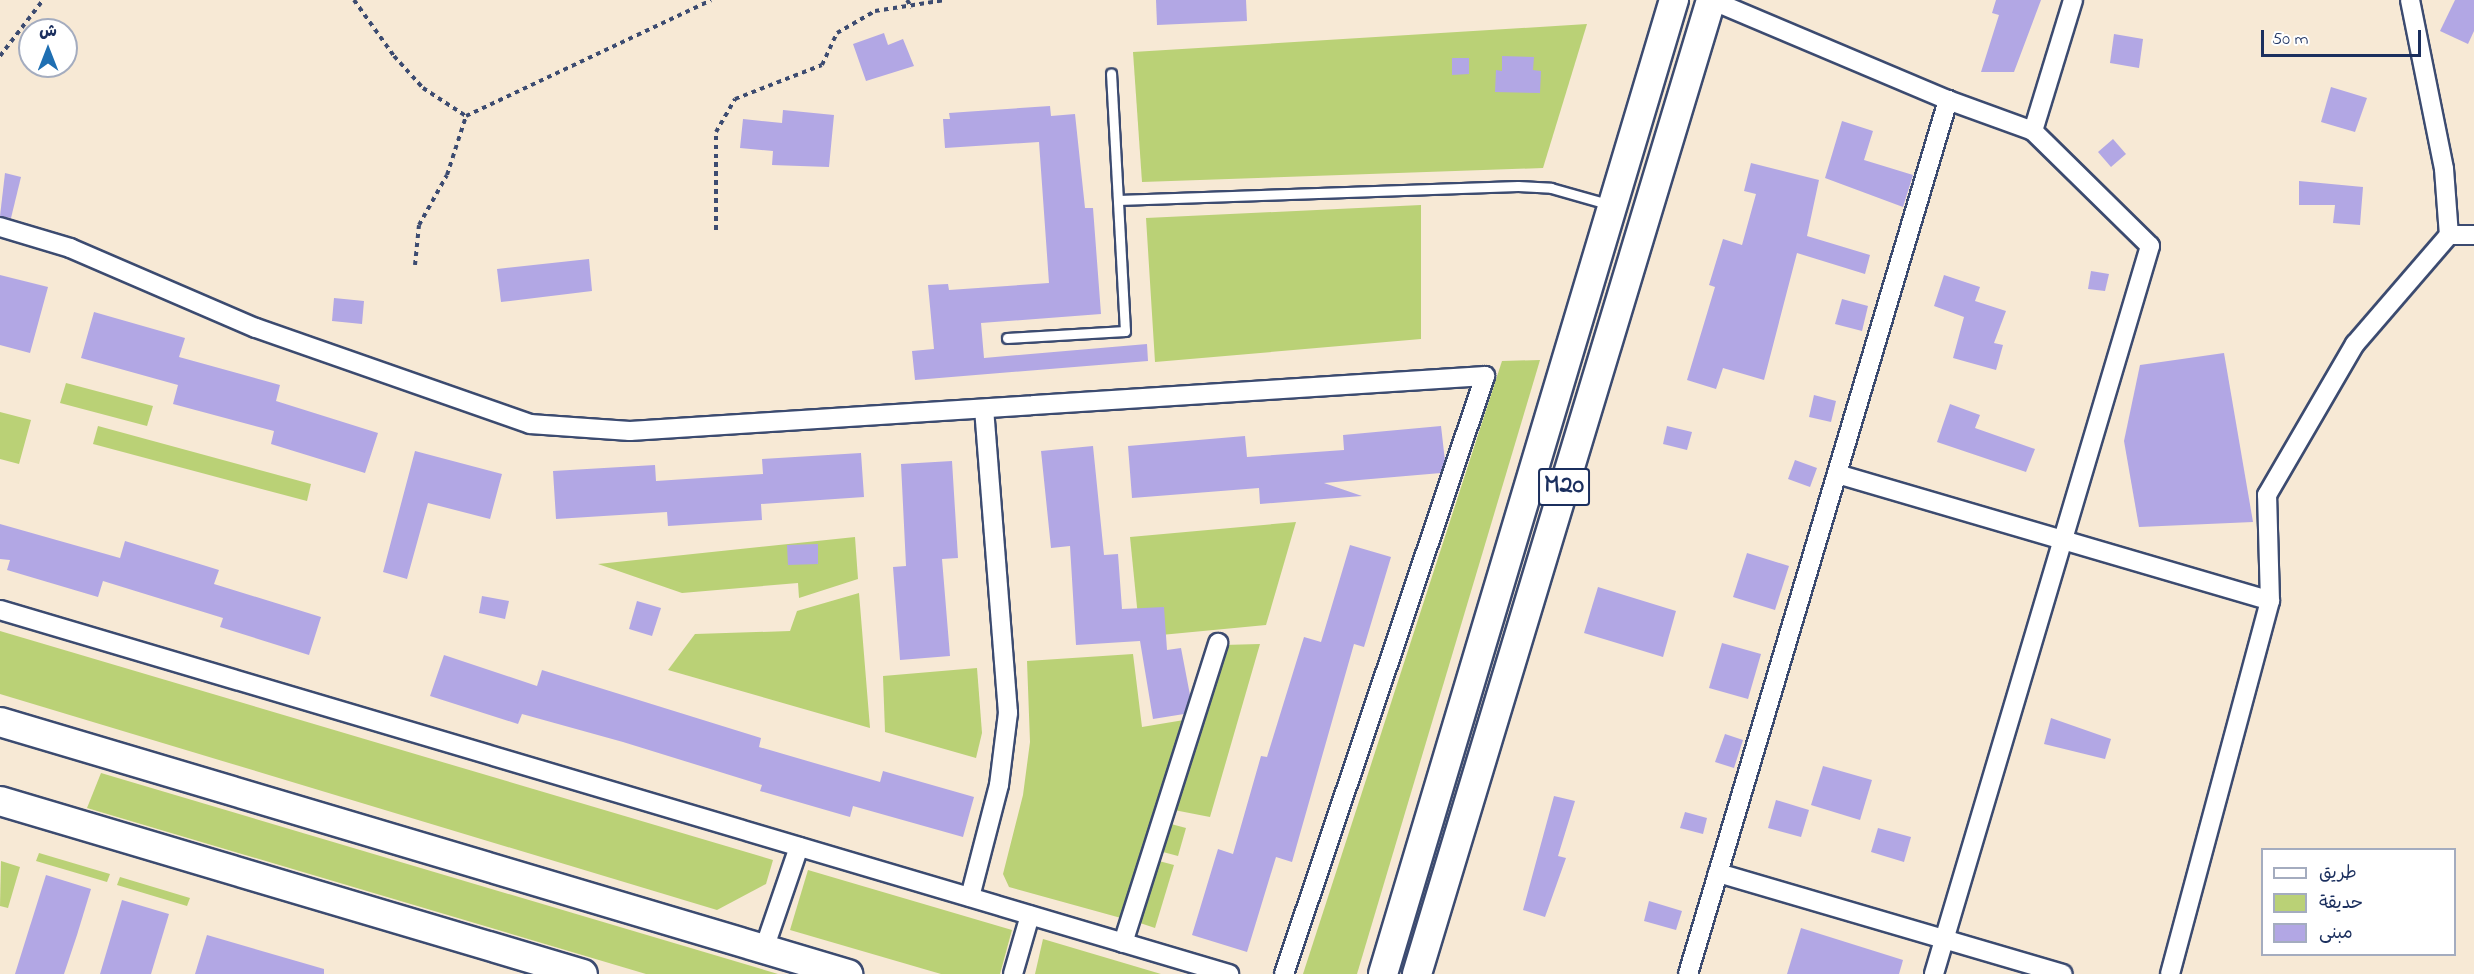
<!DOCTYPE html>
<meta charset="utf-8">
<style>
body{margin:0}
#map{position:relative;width:2474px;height:974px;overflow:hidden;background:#f7e9d5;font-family:"Indie Flower","Playpen Sans Arabic",sans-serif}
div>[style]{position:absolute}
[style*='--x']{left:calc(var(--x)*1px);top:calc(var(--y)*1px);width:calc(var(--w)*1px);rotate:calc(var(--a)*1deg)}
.green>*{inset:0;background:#bad176}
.building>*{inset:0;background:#b2a7e4}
.path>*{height:4px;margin-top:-2px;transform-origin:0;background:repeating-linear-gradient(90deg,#3c4b70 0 4.5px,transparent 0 9px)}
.roads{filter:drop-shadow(2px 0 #3c4b70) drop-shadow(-2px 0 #3c4b70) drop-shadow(0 2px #3c4b70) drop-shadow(0 -2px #3c4b70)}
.service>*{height:9px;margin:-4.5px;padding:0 4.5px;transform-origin:4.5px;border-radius:4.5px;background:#fff}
.minor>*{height:18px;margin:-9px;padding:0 9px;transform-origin:9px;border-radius:9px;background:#fff}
.primary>*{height:28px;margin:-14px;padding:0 14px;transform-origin:14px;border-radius:14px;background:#fff}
span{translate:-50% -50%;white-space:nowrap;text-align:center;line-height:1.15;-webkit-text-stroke:4.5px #fff;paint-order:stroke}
.shield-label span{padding:2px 4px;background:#fff;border:2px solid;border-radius:4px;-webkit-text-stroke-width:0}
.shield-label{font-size:26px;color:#1b2f5e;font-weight:700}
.legend{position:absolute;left:2261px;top:848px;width:195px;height:108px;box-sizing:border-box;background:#fff;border:2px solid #a4acbf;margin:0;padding:8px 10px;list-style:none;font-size:18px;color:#1b2f5e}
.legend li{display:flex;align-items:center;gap:12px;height:30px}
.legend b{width:30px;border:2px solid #a4acbf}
.north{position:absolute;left:18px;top:18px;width:60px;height:60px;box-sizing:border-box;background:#fff;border:2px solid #a4acbf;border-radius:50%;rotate:0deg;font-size:16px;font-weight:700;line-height:24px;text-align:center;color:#1b2f5e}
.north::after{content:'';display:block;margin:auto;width:21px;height:27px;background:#1f6fb2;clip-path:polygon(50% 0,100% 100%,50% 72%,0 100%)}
.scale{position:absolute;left:2261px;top:30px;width:160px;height:27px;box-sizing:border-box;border:3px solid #1b2f5e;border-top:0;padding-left:8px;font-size:18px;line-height:21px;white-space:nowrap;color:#1b2f5e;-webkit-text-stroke:4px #fff;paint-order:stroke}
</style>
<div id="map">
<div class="green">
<i style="clip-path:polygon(1587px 24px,1543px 168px,1142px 182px,1133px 52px)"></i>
<i style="clip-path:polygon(1421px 205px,1421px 339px,1155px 362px,1146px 218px)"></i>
<i style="clip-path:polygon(1540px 360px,1357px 974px,1303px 974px,1502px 361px)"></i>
<i style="clip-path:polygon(66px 383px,153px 406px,147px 426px,60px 403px)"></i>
<i style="clip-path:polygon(0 412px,31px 420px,19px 464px,0 459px)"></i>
<i style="clip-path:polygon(98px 426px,311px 484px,307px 501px,93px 444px)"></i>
<i style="clip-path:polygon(1296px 522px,1266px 625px,1140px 637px,1130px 537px)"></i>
<i style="clip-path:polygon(855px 537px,858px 579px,799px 598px,798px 583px,682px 593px,598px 564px)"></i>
<i style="clip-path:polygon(859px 593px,870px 728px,668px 670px,695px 634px,790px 631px,797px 611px)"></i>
<i style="clip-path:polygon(0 631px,773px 860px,766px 884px,717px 910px,0 694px)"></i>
<i style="clip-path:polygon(1260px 644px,1210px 817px,1174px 810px,1223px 645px)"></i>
<i style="clip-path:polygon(1133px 654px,1142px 727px,1184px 720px,1121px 918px,1009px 887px,1003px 874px,1023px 795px,1030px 742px,1027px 661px)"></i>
<i style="clip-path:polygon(977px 668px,982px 733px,976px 758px,885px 732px,883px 676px)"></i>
<i style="clip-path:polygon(101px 773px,778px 974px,646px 974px,87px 808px)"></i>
<i style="clip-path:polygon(1171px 824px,1186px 828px,1178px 856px,1163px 852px)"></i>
<i style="clip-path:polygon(39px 853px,110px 874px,107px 882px,36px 861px)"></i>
<i style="clip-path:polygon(1px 861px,20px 867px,8px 908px,0 906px)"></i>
<i style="clip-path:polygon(1159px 861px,1174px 865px,1155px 928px,1140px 923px)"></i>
<i style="clip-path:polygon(808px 870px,1012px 930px,1000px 974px,941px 974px,790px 930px)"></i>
<i style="clip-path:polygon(120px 877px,190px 898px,187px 906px,117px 885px)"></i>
<i style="clip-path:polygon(1043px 939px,1161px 974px,1035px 974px)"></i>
</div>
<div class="building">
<i style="clip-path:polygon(1156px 0,1246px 0,1247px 21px,1157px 25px)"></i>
<i style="clip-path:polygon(1996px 0,2041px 0,2014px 72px,1981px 72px,1999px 15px,1992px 13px)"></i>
<i style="clip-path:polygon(2455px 0,2474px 0,2474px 31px,2468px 44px,2440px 31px)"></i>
<i style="clip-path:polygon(884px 33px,888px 45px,903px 39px,914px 66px,866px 81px,853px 44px)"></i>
<i style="clip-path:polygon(2114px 34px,2143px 39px,2139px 68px,2110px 63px)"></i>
<i style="clip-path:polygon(1502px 56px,1534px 57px,1533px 70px,1541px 71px,1540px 93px,1495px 92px,1496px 70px,1502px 71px)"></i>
<i style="clip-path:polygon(1452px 58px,1469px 58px,1469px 74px,1452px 75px)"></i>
<i style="clip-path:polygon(2331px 87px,2367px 98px,2355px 132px,2321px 122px)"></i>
<i style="clip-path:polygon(1050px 106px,1051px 116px,1075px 114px,1085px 208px,1093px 208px,1101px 314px,981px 323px,984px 358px,1147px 344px,1148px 361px,915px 380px,912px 351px,934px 349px,928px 285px,948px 284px,949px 290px,1049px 283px,1039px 142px,945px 148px,943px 119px,950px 119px,949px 113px)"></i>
<i style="clip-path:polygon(783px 110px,834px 115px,829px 167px,772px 165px,773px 151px,740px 148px,743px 119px,782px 123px)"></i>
<i style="clip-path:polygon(1842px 121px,1873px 131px,1864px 160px,1913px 175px,1903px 207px,1825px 178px)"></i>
<i style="clip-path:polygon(2113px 139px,2126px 154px,2111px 167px,2098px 152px)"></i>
<i style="clip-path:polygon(1751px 163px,1819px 180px,1807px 236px,1870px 255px,1865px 274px,1797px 253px,1764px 380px,1723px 368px,1716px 389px,1687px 380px,1715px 287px,1709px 285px,1723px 239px,1742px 245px,1756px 194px,1744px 191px)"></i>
<i style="clip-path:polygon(5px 173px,21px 177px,11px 218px,0 216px)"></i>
<i style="clip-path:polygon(2299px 181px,2363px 187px,2360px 225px,2333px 223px,2335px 205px,2299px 205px)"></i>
<i style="clip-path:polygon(589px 259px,592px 291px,501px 302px,497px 269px)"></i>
<i style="clip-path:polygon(2091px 271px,2109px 274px,2105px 291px,2088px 289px)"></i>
<i style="clip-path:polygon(0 275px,48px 287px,30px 353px,0 345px)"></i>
<i style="clip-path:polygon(1944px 275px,1980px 287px,1975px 301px,2006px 311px,1994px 343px,2003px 345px,1996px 370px,1953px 358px,1964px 317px,1934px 306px)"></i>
<i style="clip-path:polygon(334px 298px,364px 301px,362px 324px,332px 321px)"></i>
<i style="clip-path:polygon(1842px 299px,1868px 306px,1862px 331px,1835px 324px)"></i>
<i style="clip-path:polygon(94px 312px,185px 338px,179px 357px,280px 385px,276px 401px,378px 433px,365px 473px,271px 444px,274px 431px,173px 404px,178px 385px,81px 358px)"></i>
<i style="clip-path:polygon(2224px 353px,2253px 522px,2139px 527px,2124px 441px,2140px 365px)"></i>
<i style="clip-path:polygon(1814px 395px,1836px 401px,1831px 422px,1809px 417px)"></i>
<i style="clip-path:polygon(1950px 404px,1980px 415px,1975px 428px,2035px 449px,2026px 472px,1937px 442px)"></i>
<i style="clip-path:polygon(1441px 426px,1445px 461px,1441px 473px,1324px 483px,1362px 496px,1260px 504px,1259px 488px,1132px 498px,1128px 446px,1245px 436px,1247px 457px,1344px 450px,1343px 435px)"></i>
<i style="clip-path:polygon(1667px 426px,1692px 432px,1687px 450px,1663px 444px)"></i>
<i style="clip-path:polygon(1093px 446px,1104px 555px,1118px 554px,1122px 609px,1164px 607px,1167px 650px,1181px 648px,1190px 695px,1184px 714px,1153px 719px,1140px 641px,1076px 645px,1070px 546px,1051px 548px,1041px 451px)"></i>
<i style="clip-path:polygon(415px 451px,502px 474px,490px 519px,428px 503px,407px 579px,383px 572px)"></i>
<i style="clip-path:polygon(861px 453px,864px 497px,761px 504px,762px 520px,668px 526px,667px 512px,556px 519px,553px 471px,655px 465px,656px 481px,763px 474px,762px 459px)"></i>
<i style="clip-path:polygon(1795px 460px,1817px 468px,1810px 487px,1788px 479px)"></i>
<i style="clip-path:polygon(952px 461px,958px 558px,942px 559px,950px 656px,900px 660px,893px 567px,906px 566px,901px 464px)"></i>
<i style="clip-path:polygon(0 524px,120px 558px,125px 541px,219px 570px,214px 584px,321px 617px,309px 655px,220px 627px,223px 618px,103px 581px,98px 597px,7px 570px,10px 560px,0 559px)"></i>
<i style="clip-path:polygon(818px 544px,818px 564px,788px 565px,787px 545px)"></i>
<i style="clip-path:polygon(1350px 545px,1391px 557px,1364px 647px,1354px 644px,1292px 862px,1276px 857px,1247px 952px,1192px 935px,1218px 849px,1233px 854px,1261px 756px,1267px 757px,1304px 637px,1321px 642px)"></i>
<i style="clip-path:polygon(1747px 553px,1789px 566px,1775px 610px,1733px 597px)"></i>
<i style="clip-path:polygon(1598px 587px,1676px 611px,1663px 657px,1584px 633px)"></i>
<i style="clip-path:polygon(482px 596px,509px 601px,505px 619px,479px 613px)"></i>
<i style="clip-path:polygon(637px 601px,661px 608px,652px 636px,629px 629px)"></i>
<i style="clip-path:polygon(1722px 643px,1761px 654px,1748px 699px,1709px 688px)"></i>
<i style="clip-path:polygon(444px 655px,537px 686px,542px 670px,761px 738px,759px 747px,880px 782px,883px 771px,974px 797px,963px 837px,853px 806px,850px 817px,760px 791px,762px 785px,623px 742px,522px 714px,518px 724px,430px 696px)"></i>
<i style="clip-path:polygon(2051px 718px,2111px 739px,2105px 759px,2044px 744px)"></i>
<i style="clip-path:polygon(1725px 734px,1743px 740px,1734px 768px,1715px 762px)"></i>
<i style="clip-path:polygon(1823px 766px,1872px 780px,1860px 820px,1811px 805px)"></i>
<i style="clip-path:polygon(1554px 796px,1575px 801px,1558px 856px,1566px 858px,1545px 917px,1523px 910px)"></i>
<i style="clip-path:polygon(1776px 800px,1809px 810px,1801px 837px,1768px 828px)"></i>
<i style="clip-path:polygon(1685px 812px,1707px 818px,1703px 834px,1680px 828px)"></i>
<i style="clip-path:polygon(1878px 828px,1911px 837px,1904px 862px,1871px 852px)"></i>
<i style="clip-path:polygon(46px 875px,91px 889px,77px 935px,64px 974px,15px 974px)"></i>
<i style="clip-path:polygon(122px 900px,169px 914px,151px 974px,100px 974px)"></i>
<i style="clip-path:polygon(1649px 901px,1682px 911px,1676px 930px,1644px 921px)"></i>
<i style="clip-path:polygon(1801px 928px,1903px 960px,1899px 974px,1787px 974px)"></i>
<i style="clip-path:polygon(207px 935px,324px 969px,324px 974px,195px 974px)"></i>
</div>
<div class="path">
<i style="--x:354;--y:0;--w:69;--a:54.5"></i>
<i style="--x:394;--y:56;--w:43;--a:47.8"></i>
<i style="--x:423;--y:88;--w:51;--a:33.1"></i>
<i style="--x:907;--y:0;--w:9;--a:58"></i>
<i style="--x:0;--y:56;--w:71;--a:-52.5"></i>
<i style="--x:716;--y:230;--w:98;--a:-90"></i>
<i style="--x:716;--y:132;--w:38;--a:-60"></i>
<i style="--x:735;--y:99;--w:93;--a:-21.3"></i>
<i style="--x:822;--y:65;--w:35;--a:-65"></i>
<i style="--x:837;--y:33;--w:44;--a:-30.1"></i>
<i style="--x:875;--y:11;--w:71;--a:-8.9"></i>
<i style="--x:415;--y:265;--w:40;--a:-84.3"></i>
<i style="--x:419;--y:225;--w:57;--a:-60.8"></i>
<i style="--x:447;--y:175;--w:62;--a:-72.1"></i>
<i style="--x:466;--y:116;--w:271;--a:-25.3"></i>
</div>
<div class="roads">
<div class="service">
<i style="--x:1118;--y:200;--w:400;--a:-2"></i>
<i style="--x:1518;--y:186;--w:33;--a:3"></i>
<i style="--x:1551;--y:188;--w:62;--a:15.8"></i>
<i style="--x:1007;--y:338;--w:118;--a:-3.4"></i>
<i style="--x:1125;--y:331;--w:258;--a:-93.1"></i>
</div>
<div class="minor">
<i style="--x:1711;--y:0;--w:257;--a:22.9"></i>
<i style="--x:1948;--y:100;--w:90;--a:20"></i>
<i style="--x:2033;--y:131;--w:164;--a:44.5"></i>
<i style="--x:2150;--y:246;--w:759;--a:106.53"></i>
<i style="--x:2410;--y:0;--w:172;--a:78.6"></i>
<i style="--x:2444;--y:169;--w:66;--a:85.7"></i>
<i style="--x:2449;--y:235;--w:25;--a:0"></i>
<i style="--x:2033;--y:131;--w:137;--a:-73"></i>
<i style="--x:0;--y:227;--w:73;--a:16.7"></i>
<i style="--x:70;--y:248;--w:202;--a:23.3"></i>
<i style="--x:256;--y:328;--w:290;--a:19.3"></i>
<i style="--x:530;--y:424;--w:100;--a:4"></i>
<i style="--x:630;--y:431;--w:857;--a:-3.68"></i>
<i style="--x:1485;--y:376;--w:631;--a:108.58"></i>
<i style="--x:1837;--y:474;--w:451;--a:16.3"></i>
<i style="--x:0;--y:610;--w:1282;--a:16.5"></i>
<i style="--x:1718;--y:873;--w:359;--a:16.3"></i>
<i style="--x:970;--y:897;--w:116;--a:-75.5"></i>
<i style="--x:999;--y:785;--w:73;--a:-82.9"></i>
<i style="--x:1008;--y:713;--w:305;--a:-94.5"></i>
<i style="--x:1123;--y:943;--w:315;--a:-72.4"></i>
<i style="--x:764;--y:949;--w:108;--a:-71.1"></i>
<i style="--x:1013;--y:974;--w:61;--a:-73.9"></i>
<i style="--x:1688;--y:974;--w:912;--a:-73.43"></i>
<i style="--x:2170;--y:974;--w:386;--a:-75"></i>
<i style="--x:2270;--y:601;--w:106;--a:-91.6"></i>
<i style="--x:2267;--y:495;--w:175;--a:-59.8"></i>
<i style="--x:2355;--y:344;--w:144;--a:-49.2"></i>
</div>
<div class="primary">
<i style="--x:0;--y:722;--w:885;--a:16.55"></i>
<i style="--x:0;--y:801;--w:608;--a:16.53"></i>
<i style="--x:1383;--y:974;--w:1017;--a:-73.37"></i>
<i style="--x:1417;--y:974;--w:1017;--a:-73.2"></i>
</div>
</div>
<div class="shield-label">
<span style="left:1564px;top:487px">M20</span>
</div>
<ul class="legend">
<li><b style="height:8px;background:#fff"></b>طريق</li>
<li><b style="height:16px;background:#bad176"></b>حديقة</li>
<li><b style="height:16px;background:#b2a7e4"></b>مبنى</li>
</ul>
<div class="north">ش</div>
<div class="scale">50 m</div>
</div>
